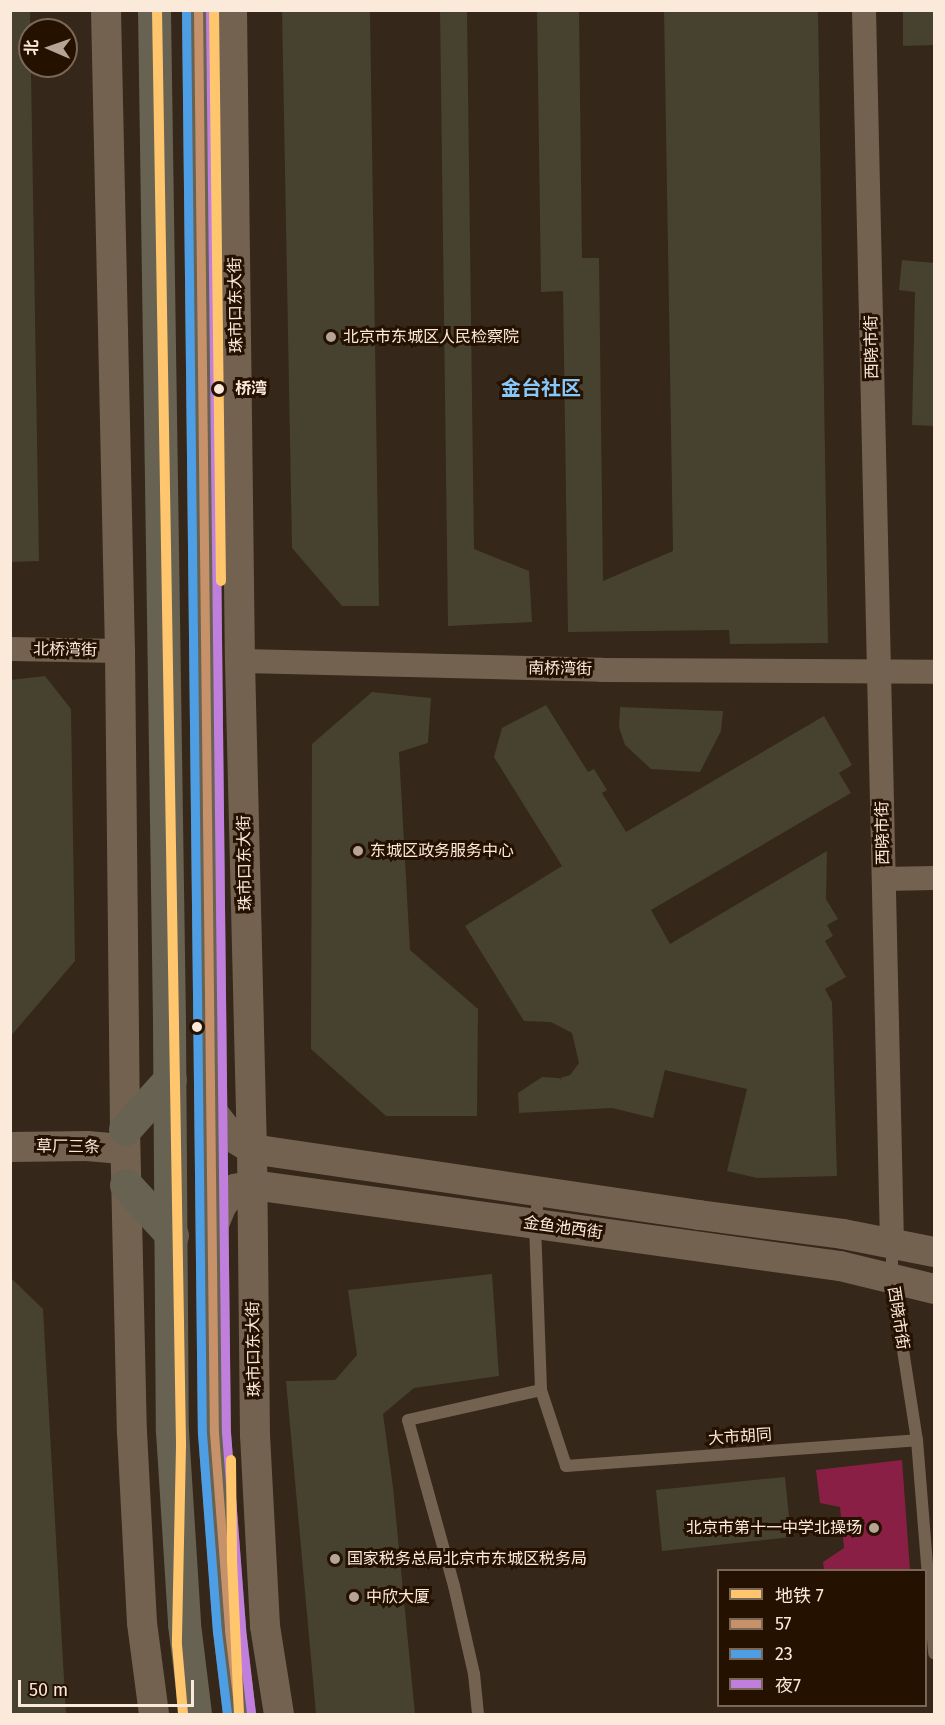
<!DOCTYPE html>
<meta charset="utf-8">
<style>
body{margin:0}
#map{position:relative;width:945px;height:1725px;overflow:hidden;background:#352719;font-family:"Fira Sans","Noto Sans SC",sans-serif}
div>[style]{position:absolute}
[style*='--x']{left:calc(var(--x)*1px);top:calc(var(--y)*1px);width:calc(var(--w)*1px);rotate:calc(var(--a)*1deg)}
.green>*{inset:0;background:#8a1f45}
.building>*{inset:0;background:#46422f}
.service>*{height:12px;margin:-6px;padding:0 6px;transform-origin:6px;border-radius:6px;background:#746250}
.minor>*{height:24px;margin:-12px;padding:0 12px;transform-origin:12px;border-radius:12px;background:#746250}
.tertiary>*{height:30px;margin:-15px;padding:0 15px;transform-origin:15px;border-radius:15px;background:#746250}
.primary>*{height:33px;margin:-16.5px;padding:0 16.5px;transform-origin:16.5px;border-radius:16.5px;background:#676252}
.bus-1>*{height:9px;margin:-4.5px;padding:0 4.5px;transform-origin:4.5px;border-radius:4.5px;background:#c7916a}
.bus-2>*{height:9px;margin:-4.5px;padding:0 4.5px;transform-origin:4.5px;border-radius:4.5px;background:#4d9ee5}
.bus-3>*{height:9px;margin:-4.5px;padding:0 4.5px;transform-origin:4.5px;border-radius:4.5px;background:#c07fdc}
.metro-1>*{height:10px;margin:-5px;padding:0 5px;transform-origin:5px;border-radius:5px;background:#ffc66e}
.dots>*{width:16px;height:16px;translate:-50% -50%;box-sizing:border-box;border:3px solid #251100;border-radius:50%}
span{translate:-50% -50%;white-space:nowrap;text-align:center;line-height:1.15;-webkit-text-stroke:6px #251100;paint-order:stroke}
.street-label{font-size:16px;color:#fbe9d9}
.poi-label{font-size:16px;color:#fbe9d9}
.left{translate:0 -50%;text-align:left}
.right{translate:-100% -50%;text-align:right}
.stop-label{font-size:16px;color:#fbe9d9;font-weight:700}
.quarter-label{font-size:20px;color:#86c8fc;font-weight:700}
.frame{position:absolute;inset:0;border:12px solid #fbe9d9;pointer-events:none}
.legend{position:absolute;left:717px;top:1569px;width:210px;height:138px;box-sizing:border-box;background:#251100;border:2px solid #7b6757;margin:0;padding:8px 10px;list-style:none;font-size:18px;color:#fbe9d9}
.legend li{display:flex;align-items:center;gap:12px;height:30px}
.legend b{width:30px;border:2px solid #7b6757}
.north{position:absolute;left:18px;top:18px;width:60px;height:60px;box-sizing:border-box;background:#251100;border:2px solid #7b6757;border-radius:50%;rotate:272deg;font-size:16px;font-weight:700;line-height:24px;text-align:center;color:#fbe9d9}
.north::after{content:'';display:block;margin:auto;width:21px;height:27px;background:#b6a596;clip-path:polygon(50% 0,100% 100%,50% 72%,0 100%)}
.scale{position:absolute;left:18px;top:1680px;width:176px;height:27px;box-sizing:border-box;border:3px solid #fbe9d9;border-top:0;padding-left:8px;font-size:18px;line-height:21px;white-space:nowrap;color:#fbe9d9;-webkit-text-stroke:4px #251100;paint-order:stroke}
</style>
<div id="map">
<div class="green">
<i style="clip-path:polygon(902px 1460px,910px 1570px,824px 1570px,823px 1562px,844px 1548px,840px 1507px,820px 1503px,816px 1470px)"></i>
</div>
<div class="building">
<i style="clip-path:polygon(10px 10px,30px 10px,39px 561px,10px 562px)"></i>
<i style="clip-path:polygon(282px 10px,370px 10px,379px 606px,342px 606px,292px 548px)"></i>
<i style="clip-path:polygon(440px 10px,467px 10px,474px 549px,529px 571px,532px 622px,448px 626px)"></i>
<i style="clip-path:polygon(537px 10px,579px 10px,582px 258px,599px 258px,603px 581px,673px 551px,664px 10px,818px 10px,828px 643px,730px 644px,729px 630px,568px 632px,563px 291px,541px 292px)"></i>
<i style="clip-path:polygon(903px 10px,934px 10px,934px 45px,903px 46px)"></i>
<i style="clip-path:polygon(902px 260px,934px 263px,934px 426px,912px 425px,915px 292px,899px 290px)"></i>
<i style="clip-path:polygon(45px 676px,71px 709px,75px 961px,10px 1037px,10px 680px)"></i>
<i style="clip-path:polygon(372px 692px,431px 698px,428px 743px,399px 752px,410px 950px,478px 1009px,477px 1116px,386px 1116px,311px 1049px,312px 744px)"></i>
<i style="clip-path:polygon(546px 705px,588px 772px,594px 769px,607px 790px,602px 793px,626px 832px,824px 716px,852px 765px,839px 773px,851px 793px,651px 910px,670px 944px,827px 851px,826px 899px,838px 919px,827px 925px,833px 936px,825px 941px,846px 977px,825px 989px,832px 1002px,837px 1176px,757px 1178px,727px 1171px,747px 1089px,665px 1070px,653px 1118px,612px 1108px,519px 1113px,518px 1093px,542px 1077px,559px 1078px,562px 1081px,560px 1078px,570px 1075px,579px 1063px,572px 1033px,551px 1022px,524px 1021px,465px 926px,562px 866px,494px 757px,502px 728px)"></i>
<i style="clip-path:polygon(620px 707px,723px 711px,721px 731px,700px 772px,651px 769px,625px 745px,619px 727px)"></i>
<i style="clip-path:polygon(492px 1274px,499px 1376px,414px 1388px,383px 1414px,393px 1487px,415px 1714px,316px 1714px,286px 1381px,335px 1380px,357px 1355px,348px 1290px)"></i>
<i style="clip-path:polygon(10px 1277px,43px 1309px,66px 1714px,10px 1714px)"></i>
<i style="clip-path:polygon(785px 1477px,791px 1537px,662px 1551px,656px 1490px)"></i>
</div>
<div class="service">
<i style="--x:539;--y:1192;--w:33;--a:97"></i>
<i style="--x:535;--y:1225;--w:165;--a:87.9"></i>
<i style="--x:892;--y:1244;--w:35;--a:90"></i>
<i style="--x:892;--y:1279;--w:163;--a:81.2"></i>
<i style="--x:917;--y:1440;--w:214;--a:85.4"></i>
<i style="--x:478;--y:1714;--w:40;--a:-95.7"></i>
<i style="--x:474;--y:1674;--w:90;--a:-102.8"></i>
<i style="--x:454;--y:1586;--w:172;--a:-105.5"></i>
<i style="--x:408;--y:1420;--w:136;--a:-12.7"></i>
<i style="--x:541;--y:1390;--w:80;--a:71.8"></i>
<i style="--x:566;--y:1466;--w:352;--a:-4.2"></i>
</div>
<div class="minor">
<i style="--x:864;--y:10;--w:1234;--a:88.7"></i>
<i style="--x:10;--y:649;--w:110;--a:1"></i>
<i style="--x:240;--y:661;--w:362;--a:1.4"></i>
<i style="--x:602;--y:670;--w:332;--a:0.3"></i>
<i style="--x:884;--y:879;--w:50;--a:-1.1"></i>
</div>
<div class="tertiary">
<i style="--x:106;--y:10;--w:641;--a:88.75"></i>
<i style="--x:120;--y:651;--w:478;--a:89.4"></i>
<i style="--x:125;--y:1129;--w:303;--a:88.7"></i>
<i style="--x:132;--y:1432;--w:191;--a:87"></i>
<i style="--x:142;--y:1623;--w:92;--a:82.5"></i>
<i style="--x:232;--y:10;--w:651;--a:89.3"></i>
<i style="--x:240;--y:661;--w:488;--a:88.6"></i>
<i style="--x:252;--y:1149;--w:286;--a:89.4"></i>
<i style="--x:255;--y:1435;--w:191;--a:87"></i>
<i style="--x:265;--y:1626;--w:89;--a:81"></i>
<i style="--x:211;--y:1110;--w:34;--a:52"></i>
<i style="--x:232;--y:1137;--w:23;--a:31"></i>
<i style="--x:252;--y:1149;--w:452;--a:8.4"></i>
<i style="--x:699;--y:1215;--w:145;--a:7.5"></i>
<i style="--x:843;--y:1234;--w:93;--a:11.2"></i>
<i style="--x:10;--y:1147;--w:77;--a:-0.7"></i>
<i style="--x:87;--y:1146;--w:38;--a:5"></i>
<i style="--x:213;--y:1227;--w:24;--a:-68"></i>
<i style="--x:222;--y:1205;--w:21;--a:-51"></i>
<i style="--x:235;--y:1189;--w:18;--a:-13"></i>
<i style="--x:253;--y:1185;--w:593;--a:7.86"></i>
<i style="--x:840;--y:1266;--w:97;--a:13.7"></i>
</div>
<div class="primary">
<i style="--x:154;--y:10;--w:1016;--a:89.15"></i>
<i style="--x:169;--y:1026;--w:405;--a:89.6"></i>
<i style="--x:172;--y:1431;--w:193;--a:86.4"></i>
<i style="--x:184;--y:1624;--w:91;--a:83"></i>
<i style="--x:198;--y:10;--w:1423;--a:89.36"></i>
<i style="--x:214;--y:1433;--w:198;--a:85.6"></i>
<i style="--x:229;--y:1630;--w:85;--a:83.2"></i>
<i style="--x:125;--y:1129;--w:67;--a:-48"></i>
<i style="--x:126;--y:1185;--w:68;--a:47.4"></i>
</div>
<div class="bus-1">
<i style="--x:198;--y:10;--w:1423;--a:89.36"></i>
<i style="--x:214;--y:1433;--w:198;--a:85.6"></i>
<i style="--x:229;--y:1630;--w:85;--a:83.2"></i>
</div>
<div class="bus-2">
<i style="--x:186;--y:10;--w:1423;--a:89.36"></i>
<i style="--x:202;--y:1433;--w:199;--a:85.7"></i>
<i style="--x:217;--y:1631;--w:84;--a:83.1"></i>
</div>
<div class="bus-3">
<i style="--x:210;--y:10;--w:1422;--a:89.36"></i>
<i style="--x:226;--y:1432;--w:198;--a:85.6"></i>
<i style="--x:241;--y:1629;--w:85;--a:83.2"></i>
</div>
<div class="metro-1">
<i style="--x:157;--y:10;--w:1436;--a:89.04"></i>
<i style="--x:181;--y:1446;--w:199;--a:91.2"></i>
<i style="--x:177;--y:1645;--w:69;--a:85"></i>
<i style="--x:214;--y:10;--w:571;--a:89.3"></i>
<i style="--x:231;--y:1460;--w:100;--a:89.4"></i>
<i style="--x:232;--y:1560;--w:154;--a:87.4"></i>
</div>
<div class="dots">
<i style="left:331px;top:337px;background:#b6a596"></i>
<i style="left:219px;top:389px;background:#fbe9d9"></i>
<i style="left:358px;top:851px;background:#b6a596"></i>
<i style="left:197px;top:1027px;background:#fbe9d9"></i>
<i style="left:874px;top:1528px;background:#b6a596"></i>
<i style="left:335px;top:1559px;background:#b6a596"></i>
<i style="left:354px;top:1597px;background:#b6a596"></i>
</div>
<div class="street-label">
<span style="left:236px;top:305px;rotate:-91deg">珠市口东大街</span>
<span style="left:872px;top:347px;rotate:-91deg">西晓市街</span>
<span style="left:65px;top:650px;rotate:1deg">北桥湾街</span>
<span style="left:560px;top:669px;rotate:1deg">南桥湾街</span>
<span style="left:883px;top:833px;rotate:-91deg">西晓市街</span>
<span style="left:245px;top:863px;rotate:-91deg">珠市口东大街</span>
<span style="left:68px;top:1147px;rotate:1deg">草厂三条</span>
<span style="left:563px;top:1228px;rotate:8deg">金鱼池西街</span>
<span style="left:898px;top:1318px;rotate:81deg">西晓市街</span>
<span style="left:254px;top:1349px;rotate:-91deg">珠市口东大街</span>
<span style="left:740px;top:1437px;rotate:-4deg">大市胡同</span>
</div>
<div class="poi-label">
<span class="left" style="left:343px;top:337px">北京市东城区人民检察院</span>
<span class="left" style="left:370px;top:851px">东城区政务服务中心</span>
<span class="right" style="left:862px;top:1528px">北京市第十一中学北操场</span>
<span class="left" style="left:347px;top:1559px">国家税务总局北京市东城区税务局</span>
<span class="left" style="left:366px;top:1597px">中欣大厦</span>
</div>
<div class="stop-label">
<span class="left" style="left:235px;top:389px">桥湾</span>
</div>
<div class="quarter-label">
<span style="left:541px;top:388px">金台社区</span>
</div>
<div class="frame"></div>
<ul class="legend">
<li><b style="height:8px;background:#ffc66e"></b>地铁 7</li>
<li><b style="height:8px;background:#c7916a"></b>57</li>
<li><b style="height:8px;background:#4d9ee5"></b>23</li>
<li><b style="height:8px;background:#c07fdc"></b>夜7</li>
</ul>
<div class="north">北</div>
<div class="scale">50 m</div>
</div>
